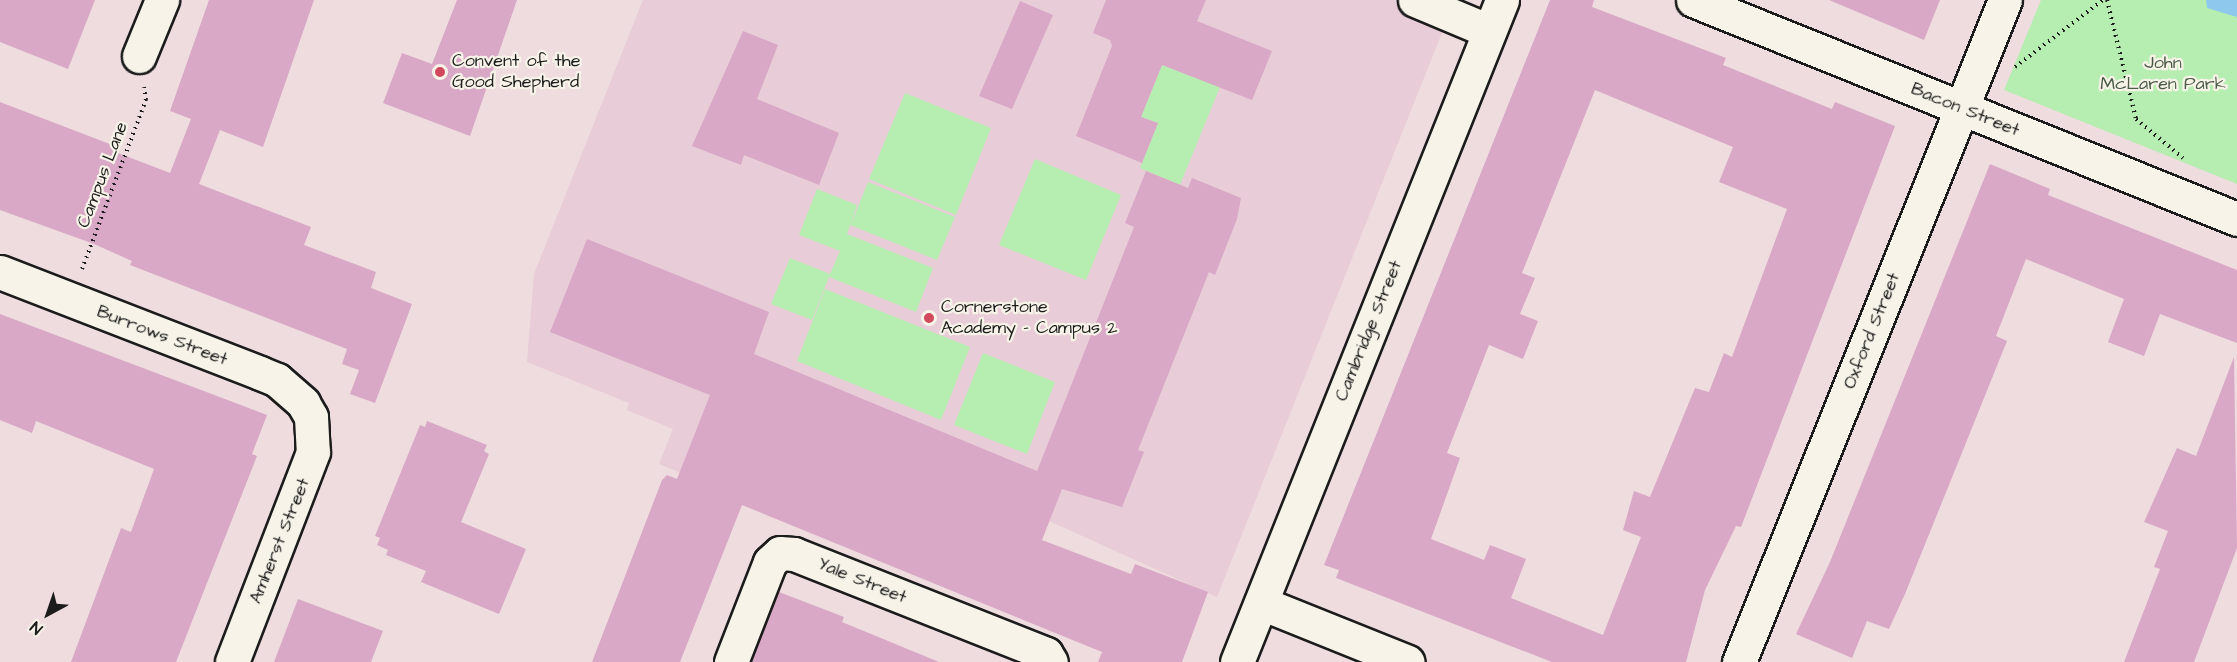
<!DOCTYPE html>
<style>
body{margin:0}
#map{position:relative;width:2237px;height:662px;overflow:hidden;background:#eedcde;font-family:"Architects Daughter",sans-serif}
div>[style]{position:absolute}
[style*='--x']{left:calc(var(--x)*1px);top:calc(var(--y)*1px);width:calc(var(--w)*1px);rotate:calc(var(--a)*1deg)}
.built>*{inset:0;background:#e8ccd7}
.green>*{inset:0;background:#b6edb0}
.water>*{inset:0;background:#8ec8ed}
.building>*{inset:0;background:#d9a8c6}
.path>*{height:4px;margin-top:-2px;transform-origin:0;background:repeating-linear-gradient(90deg,#1c1c1c 0 1.5px,transparent 0 6px)}
.roads{filter:drop-shadow(2px 0 #1c1c1c) drop-shadow(-2px 0 #1c1c1c) drop-shadow(0 2px #1c1c1c) drop-shadow(0 -2px #1c1c1c)}
.minor>*{height:33px;margin:-16.5px;padding:0 16.5px;transform-origin:16.5px;border-radius:16.5px;background:#f7f3e8}
.dots>*{width:16px;height:16px;translate:-50% -50%;box-sizing:border-box;border:3px solid #f7f3e8;border-radius:50%}
span{translate:-50% -50%;white-space:nowrap;text-align:center;line-height:1.15;-webkit-text-stroke:4.5px #f7f3e8;paint-order:stroke}
.poi-label{font-size:18px;color:#1c1c1c}
.left{translate:0 -50%;text-align:left}
.park-label{font-size:18px;color:#4a5b48}
.street-label{font-size:18px;color:#1c1c1c}
.north{position:absolute;left:18px;top:584px;width:60px;height:60px;-webkit-text-stroke:4px #f7f3e8;paint-order:stroke;rotate:220deg;font-size:16px;font-weight:700;line-height:24px;text-align:center;color:#1c1c1c}
.north::after{content:'';display:block;margin:auto;width:21px;height:27px;background:#1c1c1c;clip-path:polygon(50% 0,100% 100%,50% 72%,0 100%)}
</style>
<div id="map">
<div class="built">
<i style="clip-path:polygon(643px 0,1455px 0,1217px 597px,1047px 520px,746px 499px,659px 464px,673px 429px,627px 410px,629px 403px,527px 362px,534px 274px)"></i>
</div>
<div class="green">
<i style="clip-path:polygon(2041px 0,2237px 0,2237px 184px,2004px 90px)"></i>
<i style="clip-path:polygon(1162px 65px,1220px 87px,1180px 185px,1140px 168px,1158px 123px,1141px 117px)"></i>
<i style="clip-path:polygon(905px 93px,991px 128px,956px 215px,869px 179px)"></i>
<i style="clip-path:polygon(1035px 159px,1121px 195px,1086px 280px,999px 245px)"></i>
<i style="clip-path:polygon(868px 182px,955px 217px,937px 260px,850px 225px,847px 234px,933px 268px,916px 312px,829px 277px,812px 320px,771px 304px,790px 258px,830px 274px,840px 251px,799px 235px,817px 189px,857px 205px,851px 224px)"></i>
<i style="clip-path:polygon(825px 289px,970px 347px,941px 420px,797px 361px)"></i>
<i style="clip-path:polygon(983px 353px,1055px 382px,1027px 454px,954px 425px)"></i>
</div>
<div class="water">
<i style="clip-path:polygon(2206px 0,2237px 0,2237px 17px,2207px 8px)"></i>
</div>
<div class="building">
<i style="clip-path:polygon(0 0,95px 0,68px 69px,0 42px)"></i>
<i style="clip-path:polygon(209px 0,314px 0,263px 147px,220px 130px,199px 184px,311px 227px,304px 245px,376px 272px,371px 288px,412px 304px,375px 403px,350px 394px,359px 370px,342px 364px,347px 349px,130px 265px,132px 261px,94px 244px,0 210px,0 102px,115px 146px,113px 151px,170px 173px,191px 119px,170px 111px)"></i>
<i style="clip-path:polygon(457px 0,517px 0,470px 136px,383px 103px,402px 53px,432px 64px)"></i>
<i style="clip-path:polygon(1106px 0,1206px 0,1197px 21px,1272px 51px,1252px 100px,1162px 65px,1141px 117px,1158px 123px,1142px 163px,1076px 136px,1112px 46px,1110px 40px,1093px 33px)"></i>
<i style="clip-path:polygon(evenodd,1550px 0,1594px 0,1592px 7px,1726px 58px,1723px 65px,1832px 109px,1835px 102px,1895px 126px,1741px 527px,1736px 526px,1705px 590px,1686px 662px,1552px 662px,1336px 578px,1339px 570px,1324px 565px,1550px 0,1595px 90px,1733px 147px,1719px 182px,1787px 209px,1732px 357px,1724px 353px,1709px 392px,1695px 388px,1650px 497px,1634px 491px,1623px 530px,1641px 537px,1603px 635px,1511px 598px,1526px 559px,1490px 545px,1484px 560px,1431px 539px,1460px 458px,1447px 453px,1489px 345px,1523px 359px,1538px 321px,1520px 314px,1535px 278px,1522px 273px,1595px 90px)"></i>
<i style="clip-path:polygon(1829px 0,1940px 0,1924px 40px)"></i>
<i style="clip-path:polygon(1020px 1px,1053px 15px,1012px 109px,979px 96px)"></i>
<i style="clip-path:polygon(743px 31px,778px 45px,757px 99px,839px 133px,819px 185px,744px 155px,741px 165px,692px 146px)"></i>
<i style="clip-path:polygon(1990px 164px,2050px 189px,2048px 195px,2237px 270px,2237px 343px,2160px 314px,2144px 356px,2108px 342px,2124px 299px,2026px 259px,1996px 336px,2007px 341px,1905px 594px,1889px 629px,1867px 621px,1852px 658px,1796px 634px,1830px 562px)"></i>
<i style="clip-path:polygon(1146px 171px,1188px 188px,1192px 178px,1241px 198px,1237px 219px,1215px 275px,1209px 272px,1138px 450px,1144px 452px,1122px 507px,1062px 489px,1042px 540px,1131px 574px,1135px 564px,1208px 592px,1182px 662px,1098px 662px,1102px 652px,742px 505px,680px 662px,592px 662px,662px 480px,667px 475px,677px 479px,710px 395px,550px 332px,587px 239px,769px 312px,754px 354px,1037px 471px,1134px 227px,1125px 223px)"></i>
<i style="clip-path:polygon(0 314px,267px 415px,252px 454px,257px 456px,176px 662px,71px 662px,121px 528px,131px 532px,154px 469px,36px 421px,32px 433px,0 420px)"></i>
<i style="clip-path:polygon(2234px 357px,2237px 548px,2194px 662px,2124px 662px,2160px 569px,2154px 567px,2168px 531px,2144px 522px,2177px 448px,2196px 456px)"></i>
<i style="clip-path:polygon(427px 421px,487px 445px,484px 451px,489px 454px,461px 522px,526px 549px,499px 614px,421px 582px,426px 571px,386px 555px,388px 550px,377px 545px,380px 538px,375px 536px,420px 425px,425px 427px)"></i>
<i style="clip-path:polygon(779px 592px,844px 617px,842px 622px,939px 662px,751px 662px)"></i>
<i style="clip-path:polygon(298px 599px,383px 631px,371px 662px,274px 662px)"></i>
</div>
<div class="path">
<i style="--x:2107;--y:0;--w:122;--a:76.3"></i>
<i style="--x:2136;--y:119;--w:61;--a:39.7"></i>
<i style="--x:2015;--y:67;--w:111;--a:-37.3"></i>
<i style="--x:82;--y:269;--w:181;--a:-69.3"></i>
<i style="--x:146;--y:100;--w:13;--a:-99"></i>
</div>
<div class="roads">
<div class="minor">
<i style="--x:1415;--y:0;--w:80;--a:22.7"></i>
<i style="--x:1693;--y:0;--w:586;--a:21.93"></i>
<i style="--x:139;--y:56;--w:61;--a:-67.7"></i>
<i style="--x:0;--y:272;--w:279;--a:21.2"></i>
<i style="--x:260;--y:373;--w:18;--a:22"></i>
<i style="--x:277;--y:380;--w:35;--a:41"></i>
<i style="--x:303;--y:403;--w:16;--a:60"></i>
<i style="--x:311;--y:417;--w:35;--a:87"></i>
<i style="--x:313;--y:452;--w:225;--a:111.1"></i>
<i style="--x:1261;--y:603;--w:158;--a:21.9"></i>
<i style="--x:731;--y:662;--w:107;--a:-68.7"></i>
<i style="--x:770;--y:562;--w:13;--a:-42"></i>
<i style="--x:780;--y:553;--w:14;--a:4"></i>
<i style="--x:794;--y:554;--w:271;--a:21.6"></i>
<i style="--x:1046;--y:654;--w:9;--a:58"></i>
<i style="--x:1237;--y:662;--w:713;--a:-68.18"></i>
<i style="--x:1739;--y:662;--w:713;--a:-68.11"></i>
</div>
</div>
<div class="dots">
<i style="left:440px;top:72px;background:#d1495b"></i>
<i style="left:929px;top:318px;background:#d1495b"></i>
</div>
<div class="poi-label">
<span class="left" style="left:452px;top:72px">Convent of the<br>Good Shepherd</span>
<span class="left" style="left:941px;top:318px">Cornerstone<br>Academy - Campus 2</span>
</div>
<div class="park-label">
<span style="left:2163px;top:74px">John<br>McLaren Park</span>
</div>
<div class="street-label">
<span style="left:1965px;top:110px;rotate:22deg">Bacon Street</span>
<span style="left:103px;top:175px;rotate:-69deg">Campus Lane</span>
<span style="left:1369px;top:331px;rotate:-68deg">Cambridge Street</span>
<span style="left:1872px;top:331px;rotate:-68deg">Oxford Street</span>
<span style="left:162px;top:336px;rotate:21deg">Burrows Street</span>
<span style="left:280px;top:541px;rotate:-68deg">Amherst Street</span>
<span style="left:862px;top:581px;rotate:22deg">Yale Street</span>
</div>
<div class="north">N</div>
</div>
